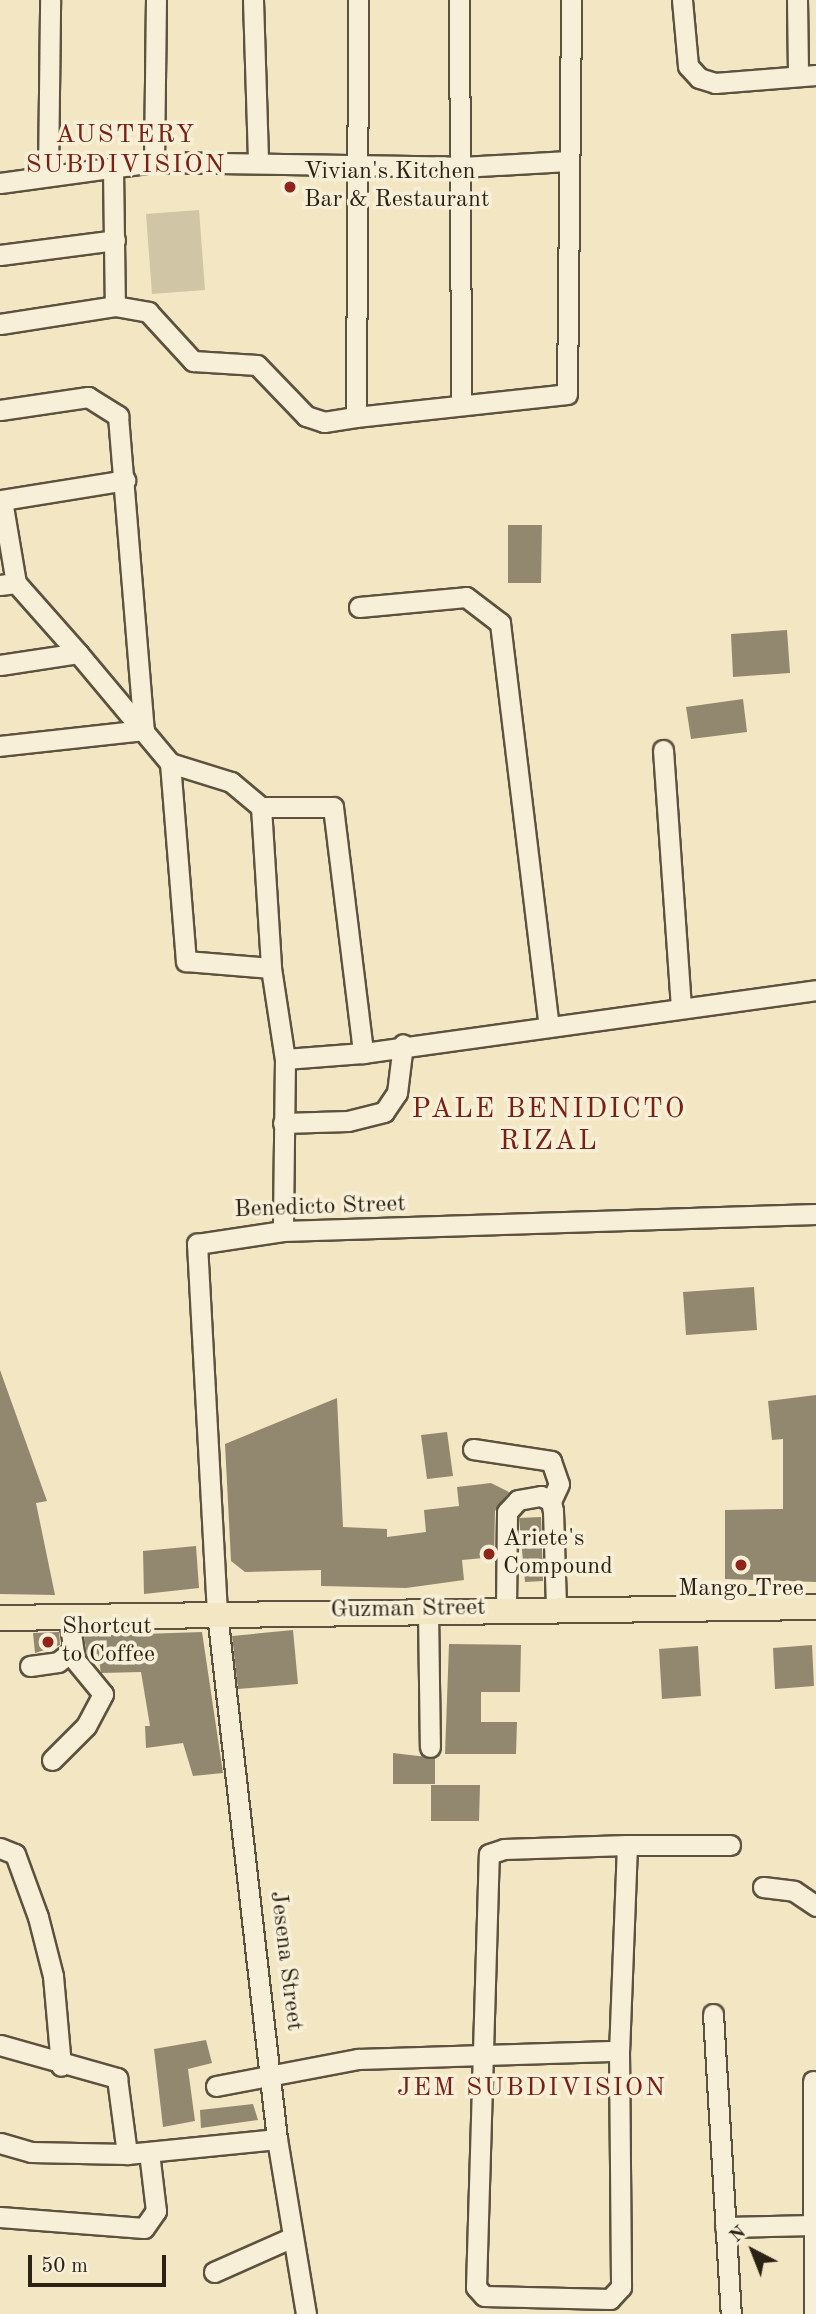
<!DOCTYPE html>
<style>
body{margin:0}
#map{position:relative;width:816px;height:2314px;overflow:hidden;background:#f2e7c2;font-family:"Old Standard TT",serif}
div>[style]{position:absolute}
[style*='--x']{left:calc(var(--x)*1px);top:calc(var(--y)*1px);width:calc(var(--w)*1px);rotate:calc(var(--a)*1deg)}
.green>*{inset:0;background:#d0c5a5}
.building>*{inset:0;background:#92886f}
.roads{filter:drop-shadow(2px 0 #5d5240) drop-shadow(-2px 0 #5d5240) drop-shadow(0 2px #5d5240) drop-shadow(0 -2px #5d5240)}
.minor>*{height:19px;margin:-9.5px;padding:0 9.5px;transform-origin:9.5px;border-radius:9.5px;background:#f7efd7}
.major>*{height:24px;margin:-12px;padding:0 12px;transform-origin:12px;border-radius:12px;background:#f2e7c2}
.dots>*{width:19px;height:19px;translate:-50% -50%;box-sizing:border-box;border:4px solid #f7efd7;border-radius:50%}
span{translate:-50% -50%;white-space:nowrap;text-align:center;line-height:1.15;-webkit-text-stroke:7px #f7efd7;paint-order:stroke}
.poi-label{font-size:24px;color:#2b2115}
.left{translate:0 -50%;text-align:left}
.street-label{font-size:24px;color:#2b2115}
.neighbourhood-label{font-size:26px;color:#7a1f14;letter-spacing:2px}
.quarter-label{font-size:28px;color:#7a1f14;letter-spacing:2px}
.north{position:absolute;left:718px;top:2216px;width:70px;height:70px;-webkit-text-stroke:5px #f7efd7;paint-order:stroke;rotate:318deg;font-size:19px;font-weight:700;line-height:28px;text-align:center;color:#2b2115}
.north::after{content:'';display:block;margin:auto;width:24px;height:32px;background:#2b2115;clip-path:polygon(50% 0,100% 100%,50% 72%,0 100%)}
.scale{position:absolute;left:28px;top:2255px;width:138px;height:32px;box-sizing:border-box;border:4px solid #2b2115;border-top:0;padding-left:9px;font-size:21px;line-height:24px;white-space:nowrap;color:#2b2115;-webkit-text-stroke:5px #f7efd7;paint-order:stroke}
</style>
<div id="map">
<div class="green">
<i style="clip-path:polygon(199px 210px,205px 290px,152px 294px,146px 214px)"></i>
</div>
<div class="building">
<i style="clip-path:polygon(508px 525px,542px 525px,541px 583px,508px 583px)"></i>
<i style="clip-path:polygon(787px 630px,790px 673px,733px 677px,731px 634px)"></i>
<i style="clip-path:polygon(743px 699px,747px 732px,691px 739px,686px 707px)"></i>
<i style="clip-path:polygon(754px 1287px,757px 1330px,686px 1335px,683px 1292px)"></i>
<i style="clip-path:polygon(0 1370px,47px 1501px,36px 1503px,55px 1595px,0 1594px)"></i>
<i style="clip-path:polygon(816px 1395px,816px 1582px,725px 1579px,725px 1510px,783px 1509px,783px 1439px,772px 1440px,768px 1401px)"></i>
<i style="clip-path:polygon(337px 1398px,343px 1527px,387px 1529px,387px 1537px,426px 1532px,424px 1510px,459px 1506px,457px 1487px,491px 1483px,509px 1492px,495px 1511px,494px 1557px,462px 1560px,464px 1580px,406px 1588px,321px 1586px,321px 1570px,245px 1572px,231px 1561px,225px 1444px)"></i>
<i style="clip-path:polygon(447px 1432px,453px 1476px,427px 1479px,421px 1435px)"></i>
<i style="clip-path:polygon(541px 1517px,543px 1581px,525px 1582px,519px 1518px)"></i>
<i style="clip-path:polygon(196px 1546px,199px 1588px,144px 1594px,143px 1551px)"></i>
<i style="clip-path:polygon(293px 1630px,298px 1684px,238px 1689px,232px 1636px)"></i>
<i style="clip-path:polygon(59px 1632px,60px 1645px,35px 1653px,33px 1633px)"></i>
<i style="clip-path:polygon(202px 1632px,223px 1773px,193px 1776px,183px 1743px,146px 1748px,145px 1726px,150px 1726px,141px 1672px,101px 1673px,98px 1654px,87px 1655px,84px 1636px)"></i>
<i style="clip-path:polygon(449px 1644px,521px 1645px,520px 1692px,481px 1692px,481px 1722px,517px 1722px,516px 1754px,445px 1754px)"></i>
<i style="clip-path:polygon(812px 1645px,814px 1686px,775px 1689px,773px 1648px)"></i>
<i style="clip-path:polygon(698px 1646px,701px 1696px,662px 1699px,659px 1649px)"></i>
<i style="clip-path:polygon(393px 1753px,435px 1758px,435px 1784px,393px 1784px)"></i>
<i style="clip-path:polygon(431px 1785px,480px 1785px,479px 1821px,431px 1821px)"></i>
<i style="clip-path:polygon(206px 2040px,212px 2063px,188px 2069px,195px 2121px,163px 2127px,154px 2049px)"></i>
<i style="clip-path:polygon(253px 2104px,258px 2120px,201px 2128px,200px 2110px)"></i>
</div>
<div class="roads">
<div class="minor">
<i style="--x:253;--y:0;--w:163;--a:88.2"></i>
<i style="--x:459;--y:0;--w:405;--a:89.7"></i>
<i style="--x:682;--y:0;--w:66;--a:84.8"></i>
<i style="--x:688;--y:66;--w:16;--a:47"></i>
<i style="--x:699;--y:78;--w:17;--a:17"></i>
<i style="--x:715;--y:83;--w:101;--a:-4.5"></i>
<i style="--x:797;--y:0;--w:76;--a:89.2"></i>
<i style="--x:154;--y:162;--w:162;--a:-89.3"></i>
<i style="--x:113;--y:169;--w:137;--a:89.2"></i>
<i style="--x:115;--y:306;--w:34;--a:10"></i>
<i style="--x:148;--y:312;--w:67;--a:47.4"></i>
<i style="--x:193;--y:361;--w:64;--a:3.6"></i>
<i style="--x:257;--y:365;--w:71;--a:46.1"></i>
<i style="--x:306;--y:416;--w:19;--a:18"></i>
<i style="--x:324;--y:422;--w:32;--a:-9"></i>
<i style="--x:356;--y:417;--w:417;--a:-89.7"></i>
<i style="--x:48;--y:175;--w:175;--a:-89.3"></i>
<i style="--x:0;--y:183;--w:155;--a:-7.8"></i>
<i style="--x:154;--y:162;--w:308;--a:0.9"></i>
<i style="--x:462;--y:167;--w:106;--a:-3.2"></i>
<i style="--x:0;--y:255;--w:116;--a:-7.4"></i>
<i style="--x:0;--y:324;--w:116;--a:-8.9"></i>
<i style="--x:0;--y:410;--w:89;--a:-8.4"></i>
<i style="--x:88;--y:397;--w:36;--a:32"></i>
<i style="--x:118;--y:416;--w:315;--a:85.3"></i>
<i style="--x:144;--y:730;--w:145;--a:173.7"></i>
<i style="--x:356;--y:417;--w:212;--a:-6.2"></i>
<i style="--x:567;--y:394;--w:394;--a:-89.4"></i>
<i style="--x:0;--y:585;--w:16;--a:-7"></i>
<i style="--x:16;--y:583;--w:84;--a:-99.6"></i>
<i style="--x:2;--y:500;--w:125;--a:-9.2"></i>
<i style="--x:359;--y:607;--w:107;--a:-5.3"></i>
<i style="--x:466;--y:597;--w:43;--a:37.4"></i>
<i style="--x:500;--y:623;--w:402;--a:83.1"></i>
<i style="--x:78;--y:653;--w:143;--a:50.1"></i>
<i style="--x:170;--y:763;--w:64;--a:17.3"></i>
<i style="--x:231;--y:782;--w:39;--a:40"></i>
<i style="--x:261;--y:807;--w:72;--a:0"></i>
<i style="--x:333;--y:807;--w:248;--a:83"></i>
<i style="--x:363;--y:1053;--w:457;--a:-7.9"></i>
<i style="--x:0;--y:665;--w:79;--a:-8.7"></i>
<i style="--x:78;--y:653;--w:94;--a:-131.5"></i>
<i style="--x:663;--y:750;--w:258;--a:86"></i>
<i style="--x:170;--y:763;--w:199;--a:85.4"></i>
<i style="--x:186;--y:961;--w:85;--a:4.7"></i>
<i style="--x:261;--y:807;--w:161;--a:86.4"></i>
<i style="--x:271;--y:968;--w:92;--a:81.3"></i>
<i style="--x:285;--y:1059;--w:172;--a:90.7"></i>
<i style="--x:285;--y:1059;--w:78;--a:-4.4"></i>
<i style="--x:283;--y:1123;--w:65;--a:-1.8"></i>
<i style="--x:348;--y:1121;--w:37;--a:-14"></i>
<i style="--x:384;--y:1112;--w:23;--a:-56"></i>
<i style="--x:397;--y:1093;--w:49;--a:-83"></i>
<i style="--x:473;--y:1449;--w:79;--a:8.7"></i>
<i style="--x:551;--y:1461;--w:24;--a:71"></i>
<i style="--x:559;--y:1484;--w:19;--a:115"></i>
<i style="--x:506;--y:1609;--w:97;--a:-89.4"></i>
<i style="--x:507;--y:1512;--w:16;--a:-47"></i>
<i style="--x:518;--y:1500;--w:23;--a:-10"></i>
<i style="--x:541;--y:1496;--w:11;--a:27"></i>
<i style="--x:551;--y:1501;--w:10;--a:79"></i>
<i style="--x:553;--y:1511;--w:97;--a:88.2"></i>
<i style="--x:428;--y:1610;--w:137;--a:89.2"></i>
<i style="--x:30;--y:1666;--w:28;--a:-8"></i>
<i style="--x:58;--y:1662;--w:18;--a:-38"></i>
<i style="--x:52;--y:1760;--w:48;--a:-45"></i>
<i style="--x:86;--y:1726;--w:36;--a:-62"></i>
<i style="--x:103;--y:1694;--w:44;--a:-129.5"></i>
<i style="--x:75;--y:1660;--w:41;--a:-98.3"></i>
<i style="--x:627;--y:1845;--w:206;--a:92.2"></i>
<i style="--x:619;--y:2051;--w:236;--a:89.5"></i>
<i style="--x:621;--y:2287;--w:16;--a:133"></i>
<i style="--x:610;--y:2299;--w:126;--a:-178.6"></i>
<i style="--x:484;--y:2296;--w:12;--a:-132"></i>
<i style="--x:476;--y:2287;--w:433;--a:-88.3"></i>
<i style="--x:489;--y:1854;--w:16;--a:-18"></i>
<i style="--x:504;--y:1849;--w:123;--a:-1.9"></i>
<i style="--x:627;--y:1845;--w:103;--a:0"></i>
<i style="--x:0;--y:1848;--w:16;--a:22"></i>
<i style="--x:15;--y:1854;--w:67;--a:69.9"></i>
<i style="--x:38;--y:1917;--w:61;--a:75.7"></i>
<i style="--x:53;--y:1976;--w:90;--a:84.9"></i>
<i style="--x:763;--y:1887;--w:31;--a:7"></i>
<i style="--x:794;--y:1891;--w:27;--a:34"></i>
<i style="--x:713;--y:2014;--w:301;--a:86.6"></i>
<i style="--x:0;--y:2045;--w:122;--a:15.8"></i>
<i style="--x:117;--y:2078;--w:77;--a:82.5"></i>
<i style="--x:813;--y:2081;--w:233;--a:89.8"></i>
<i style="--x:216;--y:2086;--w:145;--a:-10.8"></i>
<i style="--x:358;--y:2059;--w:261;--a:-1.8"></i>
<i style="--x:0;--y:2143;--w:32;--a:16"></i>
<i style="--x:31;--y:2152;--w:96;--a:1.2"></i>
<i style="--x:127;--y:2154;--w:151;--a:-5.7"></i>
<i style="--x:0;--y:2217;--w:144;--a:4.4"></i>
<i style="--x:144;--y:2228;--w:21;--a:-55"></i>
<i style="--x:156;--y:2211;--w:59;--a:-96.8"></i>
<i style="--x:725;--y:2227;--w:89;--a:-1.3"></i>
<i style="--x:214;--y:2272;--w:86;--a:-23.9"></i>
<i style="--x:306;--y:2314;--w:177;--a:-99.4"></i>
<i style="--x:277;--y:2139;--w:529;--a:-96.51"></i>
<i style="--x:217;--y:1613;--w:370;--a:-93.1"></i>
<i style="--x:197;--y:1244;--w:87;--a:-8.6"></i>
<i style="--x:283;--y:1231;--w:533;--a:-1.83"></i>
</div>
<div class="major">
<i style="--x:0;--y:1618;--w:816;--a:-0.77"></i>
</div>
</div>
<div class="dots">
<i style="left:290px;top:187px;background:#8f2418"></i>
<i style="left:489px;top:1554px;background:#8f2418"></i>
<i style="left:741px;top:1565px;background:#8f2418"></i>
<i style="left:48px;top:1642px;background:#8f2418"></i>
</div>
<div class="poi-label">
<span class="left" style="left:304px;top:187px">Vivian's Kitchen<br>Bar &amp; Restaurant</span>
<span class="left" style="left:503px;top:1554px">Ariete's<br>Compound</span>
<span style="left:741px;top:1590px">Mango Tree</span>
<span class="left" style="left:62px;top:1642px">Shortcut<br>to Coffee</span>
</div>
<div class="street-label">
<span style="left:320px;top:1208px;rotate:-2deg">Benedicto Street</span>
<span style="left:408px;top:1610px;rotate:-1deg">Guzman Street</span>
<span style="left:285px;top:1961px;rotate:83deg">Jesena Street</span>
</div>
<div class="neighbourhood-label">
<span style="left:126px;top:151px">AUSTERY<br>SUBDIVISION</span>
<span style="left:532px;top:2089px">JEM SUBDIVISION</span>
</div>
<div class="quarter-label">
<span style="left:549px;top:1126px">PALE BENIDICTO<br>RIZAL</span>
</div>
<div class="north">N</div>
<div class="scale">50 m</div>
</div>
